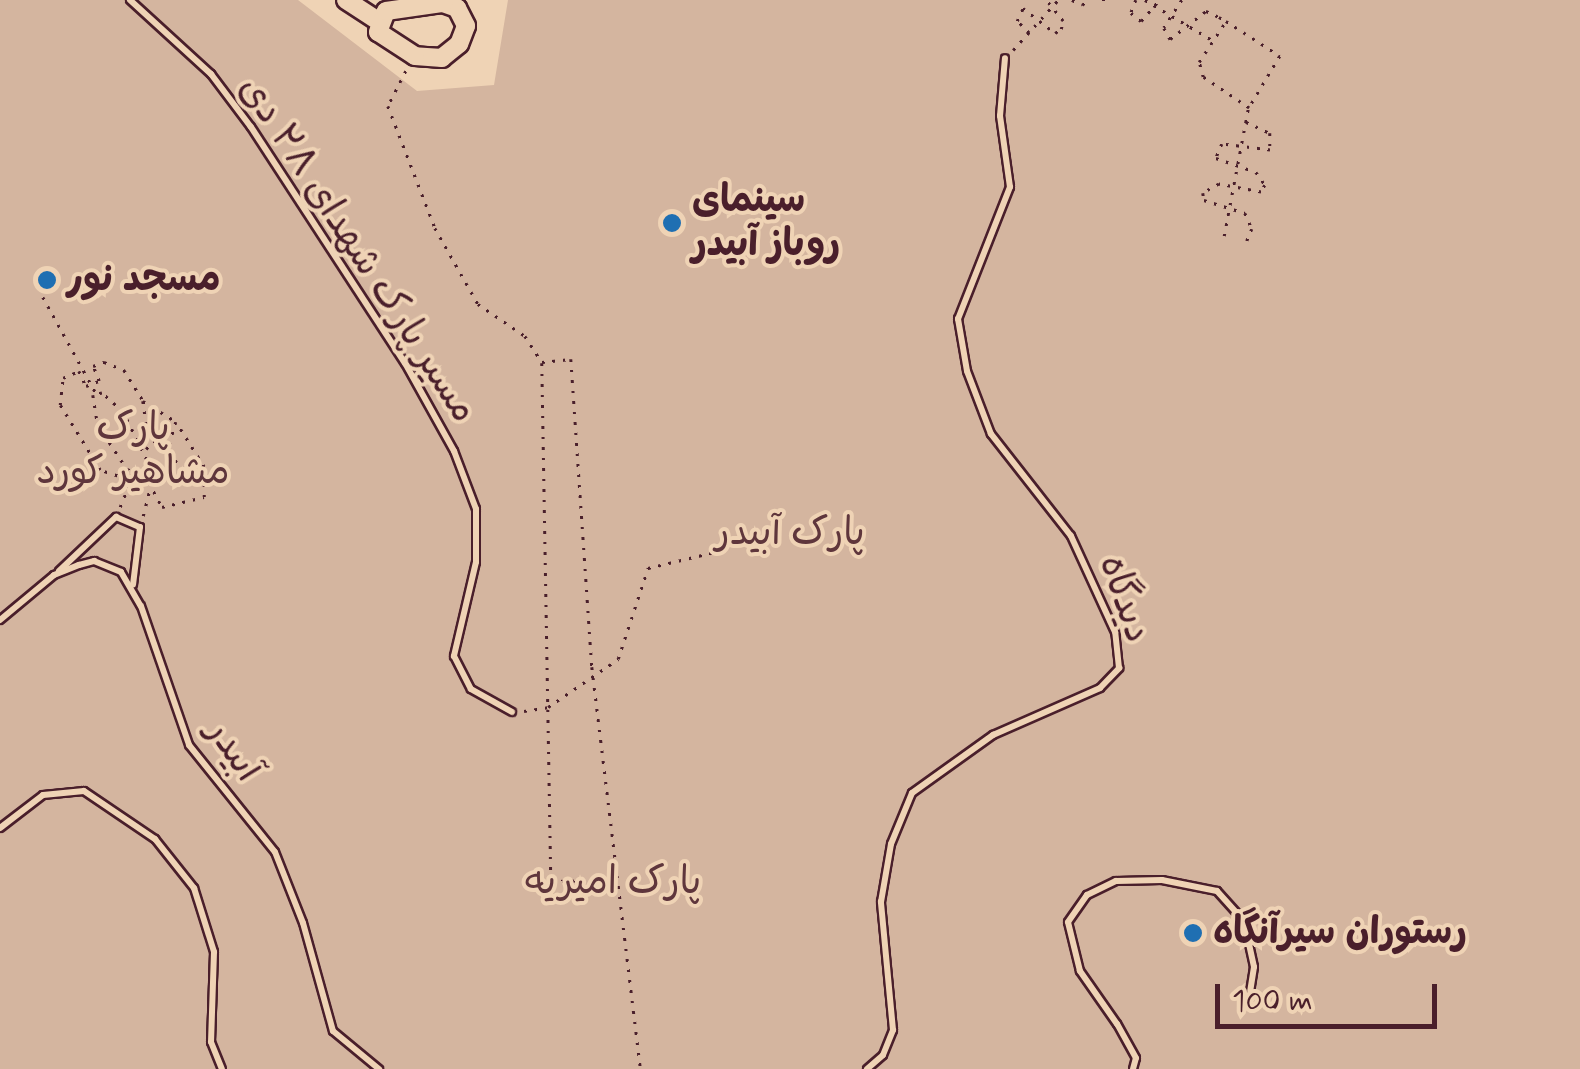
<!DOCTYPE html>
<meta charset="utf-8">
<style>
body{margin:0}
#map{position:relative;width:1580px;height:1069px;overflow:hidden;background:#efd3b5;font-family:Mynerve,"Playpen Sans Arabic",sans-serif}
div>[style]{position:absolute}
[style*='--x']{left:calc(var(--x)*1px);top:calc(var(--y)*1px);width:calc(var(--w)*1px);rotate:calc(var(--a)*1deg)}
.green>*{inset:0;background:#d4b59f}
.path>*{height:2.5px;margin-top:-1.25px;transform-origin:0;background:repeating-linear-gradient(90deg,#4a1f2b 0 2.5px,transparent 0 10.5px)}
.roads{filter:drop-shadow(2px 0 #4a1f2b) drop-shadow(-2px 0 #4a1f2b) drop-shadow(0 2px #4a1f2b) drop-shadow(0 -2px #4a1f2b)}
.service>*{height:6px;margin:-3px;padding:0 3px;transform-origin:3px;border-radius:3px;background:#efd3b5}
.secondary>*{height:18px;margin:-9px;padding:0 9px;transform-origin:9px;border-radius:9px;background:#efd3b5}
.dots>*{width:28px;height:28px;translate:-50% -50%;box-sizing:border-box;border:5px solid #efd3b5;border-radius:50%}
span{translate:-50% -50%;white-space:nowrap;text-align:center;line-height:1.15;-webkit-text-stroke:8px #efd3b5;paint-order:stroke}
.poi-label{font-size:38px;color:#4a1f2b;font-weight:700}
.left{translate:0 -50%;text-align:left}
.street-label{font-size:38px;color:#4a1f2b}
.park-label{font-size:38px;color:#5f363c}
.scale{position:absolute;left:1215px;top:984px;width:222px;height:45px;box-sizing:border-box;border:5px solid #4a1f2b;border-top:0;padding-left:12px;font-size:30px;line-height:35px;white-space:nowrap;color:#4a1f2b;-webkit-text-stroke:8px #efd3b5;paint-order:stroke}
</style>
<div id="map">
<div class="green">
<i style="clip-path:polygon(0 0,298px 0,417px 91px,494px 85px,508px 0,1580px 0,1580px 1069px,0 1069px)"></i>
</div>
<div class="path">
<i style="--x:1072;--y:0;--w:11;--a:27"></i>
<i style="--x:1082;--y:5;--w:8;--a:-40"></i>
<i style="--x:1102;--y:0;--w:9;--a:0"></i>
<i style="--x:1136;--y:0;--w:14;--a:111"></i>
<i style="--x:1131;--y:13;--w:13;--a:39"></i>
<i style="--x:1141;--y:21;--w:28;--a:-49"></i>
<i style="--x:1145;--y:0;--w:78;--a:30.8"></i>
<i style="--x:1182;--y:0;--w:33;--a:123"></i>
<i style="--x:1164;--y:28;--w:13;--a:61"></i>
<i style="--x:1170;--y:39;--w:46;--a:-37.9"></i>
<i style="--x:1206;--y:11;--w:14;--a:25"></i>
<i style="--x:1219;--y:17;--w:8;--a:30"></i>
<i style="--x:1226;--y:21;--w:64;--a:32.9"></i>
<i style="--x:1280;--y:56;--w:61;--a:120.8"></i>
<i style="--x:1249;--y:108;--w:55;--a:-146"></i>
<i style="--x:1203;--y:77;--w:16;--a:-105"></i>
<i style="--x:1199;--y:62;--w:49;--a:-56.6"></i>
<i style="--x:1029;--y:33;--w:17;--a:-135"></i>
<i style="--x:1017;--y:21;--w:14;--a:-65"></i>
<i style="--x:1023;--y:8;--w:41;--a:38"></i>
<i style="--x:1055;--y:33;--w:7;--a:-34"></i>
<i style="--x:1061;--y:29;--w:8;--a:-76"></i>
<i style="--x:1063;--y:21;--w:27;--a:-129"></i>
<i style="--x:1013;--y:50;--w:67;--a:-48"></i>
<i style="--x:406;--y:71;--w:39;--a:117"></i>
<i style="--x:388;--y:106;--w:131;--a:68.9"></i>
<i style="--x:435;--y:228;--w:87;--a:60.5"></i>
<i style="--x:478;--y:304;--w:57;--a:34.2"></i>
<i style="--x:525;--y:336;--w:31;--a:57"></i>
<i style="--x:542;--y:362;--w:29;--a:-6"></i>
<i style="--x:571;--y:359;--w:309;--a:86.1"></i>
<i style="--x:592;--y:667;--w:405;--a:83.1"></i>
<i style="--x:1246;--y:122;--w:26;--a:25"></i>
<i style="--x:1270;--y:133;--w:17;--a:90"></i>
<i style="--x:1270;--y:150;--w:48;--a:-172.9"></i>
<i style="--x:1222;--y:144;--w:15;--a:113"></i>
<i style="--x:1216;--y:158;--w:42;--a:19.3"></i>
<i style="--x:1256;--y:172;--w:16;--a:55"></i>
<i style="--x:1265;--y:185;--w:8;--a:120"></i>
<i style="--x:1261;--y:192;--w:43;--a:-169.2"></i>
<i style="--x:1219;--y:184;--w:18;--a:151"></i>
<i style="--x:1203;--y:193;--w:7;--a:82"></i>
<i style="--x:1204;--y:200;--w:43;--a:17.6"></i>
<i style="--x:1245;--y:213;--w:17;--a:66"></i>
<i style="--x:1252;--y:229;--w:13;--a:113"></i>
<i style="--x:1224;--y:236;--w:129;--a:-79.3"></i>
<i style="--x:43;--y:297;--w:110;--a:61.1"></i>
<i style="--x:542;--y:363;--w:518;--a:89"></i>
<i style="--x:551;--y:881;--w:64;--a:-0.9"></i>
<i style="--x:143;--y:401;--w:41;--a:81.7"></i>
<i style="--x:146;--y:449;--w:11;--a:-49"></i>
<i style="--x:153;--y:441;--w:12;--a:5"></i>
<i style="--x:165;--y:442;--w:36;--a:60"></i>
<i style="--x:183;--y:473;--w:16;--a:166"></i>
<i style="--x:167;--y:477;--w:18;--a:-153"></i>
<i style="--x:151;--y:469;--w:64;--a:-116.2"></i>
<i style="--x:123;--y:412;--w:28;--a:-138"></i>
<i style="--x:102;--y:393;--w:9;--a:167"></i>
<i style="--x:93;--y:395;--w:30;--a:81"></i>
<i style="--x:98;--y:425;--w:53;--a:56.6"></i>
<i style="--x:127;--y:469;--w:27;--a:24"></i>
<i style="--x:148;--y:462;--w:27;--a:141"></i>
<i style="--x:127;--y:479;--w:28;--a:-162"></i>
<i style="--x:100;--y:470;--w:76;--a:-121.6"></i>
<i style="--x:60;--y:405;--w:27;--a:-84"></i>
<i style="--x:63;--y:378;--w:17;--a:-24"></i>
<i style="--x:79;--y:371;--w:17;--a:65"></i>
<i style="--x:86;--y:386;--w:14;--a:-21"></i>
<i style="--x:99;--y:381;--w:16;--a:-112"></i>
<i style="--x:93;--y:366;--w:12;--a:-20"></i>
<i style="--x:104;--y:362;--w:22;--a:22"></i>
<i style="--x:124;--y:370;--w:36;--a:58"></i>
<i style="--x:143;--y:401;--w:39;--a:32"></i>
<i style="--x:176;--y:422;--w:26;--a:106"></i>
<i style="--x:187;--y:468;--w:16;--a:-43"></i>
<i style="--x:185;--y:469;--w:25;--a:21"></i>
<i style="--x:144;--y:473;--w:38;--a:62"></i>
<i style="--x:162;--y:507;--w:43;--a:-13.4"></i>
<i style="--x:204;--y:497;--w:30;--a:-90"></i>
<i style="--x:204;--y:467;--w:51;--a:-122.1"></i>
<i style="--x:120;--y:507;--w:32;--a:-68"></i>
<i style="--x:143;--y:516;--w:32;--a:-76"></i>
<i style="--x:524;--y:711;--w:24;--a:-9"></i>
<i style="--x:548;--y:707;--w:85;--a:-34.4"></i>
<i style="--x:618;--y:659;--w:96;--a:-71.8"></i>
<i style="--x:648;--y:568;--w:77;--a:-13.5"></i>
</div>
<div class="roads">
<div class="service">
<i style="--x:130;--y:0;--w:110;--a:42.4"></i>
<i style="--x:211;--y:74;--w:66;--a:53"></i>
<i style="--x:251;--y:127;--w:282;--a:56.9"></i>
<i style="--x:405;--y:363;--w:101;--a:60.9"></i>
<i style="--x:454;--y:451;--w:62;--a:69.2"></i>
<i style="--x:476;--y:509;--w:53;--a:90"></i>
<i style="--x:476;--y:562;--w:97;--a:103.2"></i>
<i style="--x:454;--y:656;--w:37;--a:63"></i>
<i style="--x:471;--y:689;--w:47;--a:29.3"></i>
<i style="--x:59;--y:571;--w:79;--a:-43.5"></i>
<i style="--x:116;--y:517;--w:26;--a:23"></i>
<i style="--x:140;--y:527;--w:58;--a:96.9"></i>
<i style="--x:0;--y:620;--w:70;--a:-39.8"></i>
<i style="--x:54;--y:575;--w:27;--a:-22"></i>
<i style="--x:79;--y:565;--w:16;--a:-15"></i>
<i style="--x:94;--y:561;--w:29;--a:22"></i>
<i style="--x:121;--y:572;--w:39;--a:60"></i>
<i style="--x:141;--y:606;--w:147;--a:70.9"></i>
<i style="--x:189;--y:745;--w:137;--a:51.2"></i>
<i style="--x:275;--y:852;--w:76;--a:68.5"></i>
<i style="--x:303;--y:923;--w:112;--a:74.5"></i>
<i style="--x:333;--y:1031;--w:60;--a:39.6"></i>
<i style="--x:0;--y:828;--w:54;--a:-37.5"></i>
<i style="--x:43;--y:795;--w:41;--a:-5.6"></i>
<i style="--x:84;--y:791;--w:86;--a:34.1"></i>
<i style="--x:155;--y:839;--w:63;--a:51.5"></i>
<i style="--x:194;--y:888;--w:67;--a:72.6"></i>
<i style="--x:214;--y:952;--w:90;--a:91.9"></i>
<i style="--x:211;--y:1042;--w:29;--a:68"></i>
<i style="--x:867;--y:1069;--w:21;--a:-41"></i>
<i style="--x:883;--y:1055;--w:27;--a:-68"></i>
<i style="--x:893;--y:1030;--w:129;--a:-95.4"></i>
<i style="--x:881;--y:902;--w:59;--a:-80.2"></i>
<i style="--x:891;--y:844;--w:55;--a:-67.6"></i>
<i style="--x:912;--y:793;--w:100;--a:-35.6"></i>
<i style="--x:993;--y:735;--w:117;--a:-23.7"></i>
<i style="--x:1100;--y:688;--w:28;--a:-46"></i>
<i style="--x:1119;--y:668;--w:36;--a:-96"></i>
<i style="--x:1115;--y:632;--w:106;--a:-114.6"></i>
<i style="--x:1071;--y:536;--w:130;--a:-128.1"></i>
<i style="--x:991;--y:434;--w:67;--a:-110.9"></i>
<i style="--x:967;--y:371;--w:53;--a:-99.8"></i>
<i style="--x:958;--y:319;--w:142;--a:-68.5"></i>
<i style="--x:1010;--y:187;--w:72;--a:-98"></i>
<i style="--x:1000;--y:116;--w:58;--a:-85.1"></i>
<i style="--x:1133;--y:1069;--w:11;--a:-75"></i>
<i style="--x:1136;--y:1058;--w:39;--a:-119"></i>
<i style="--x:1117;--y:1024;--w:65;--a:-124.9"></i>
<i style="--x:1080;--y:971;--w:50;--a:-103.8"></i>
<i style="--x:1068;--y:922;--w:33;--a:-55"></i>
<i style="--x:1087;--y:895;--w:32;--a:-26"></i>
<i style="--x:1116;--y:881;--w:46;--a:-1.2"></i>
<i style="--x:1162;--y:880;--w:56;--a:11.3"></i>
<i style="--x:1217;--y:891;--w:40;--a:48"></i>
<i style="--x:1244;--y:921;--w:47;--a:77.7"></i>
<i style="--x:1254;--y:967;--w:24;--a:99"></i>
</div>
<div class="secondary">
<i style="--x:346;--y:0;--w:38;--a:33"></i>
<i style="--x:443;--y:3;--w:15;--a:20"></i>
<i style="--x:457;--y:8;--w:20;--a:63"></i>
<i style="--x:466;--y:26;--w:19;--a:111"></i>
<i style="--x:459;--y:44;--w:22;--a:141"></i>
<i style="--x:442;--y:58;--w:27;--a:-176"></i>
<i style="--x:415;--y:56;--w:44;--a:-147"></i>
<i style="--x:378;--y:32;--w:22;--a:-69"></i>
<i style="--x:386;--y:11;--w:58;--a:-8"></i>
</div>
</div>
<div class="dots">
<i style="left:672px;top:223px;background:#1f6fb2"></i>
<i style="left:47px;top:280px;background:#1f6fb2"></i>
<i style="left:1193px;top:933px;background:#1f6fb2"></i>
</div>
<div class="poi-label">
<span class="left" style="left:692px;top:223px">سینمای<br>روباز آبیدر</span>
<span class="left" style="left:67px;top:280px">مسجد نور</span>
<span class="left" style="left:1213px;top:933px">رستوران سیرآنگاه</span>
</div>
<div class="street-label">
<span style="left:357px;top:250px;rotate:57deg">مسیر پارک شهدای ۲۸ دی</span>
<span style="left:1124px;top:599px;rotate:71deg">دیدگاه</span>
<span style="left:233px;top:751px;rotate:56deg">آبیدر</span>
</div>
<div class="park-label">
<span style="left:133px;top:451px">پارک<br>مشاهیر کورد</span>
<span style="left:790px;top:534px">پارک آبیدر</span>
<span style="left:613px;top:883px">پارک امیریه</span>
</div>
<div class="scale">100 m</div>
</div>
